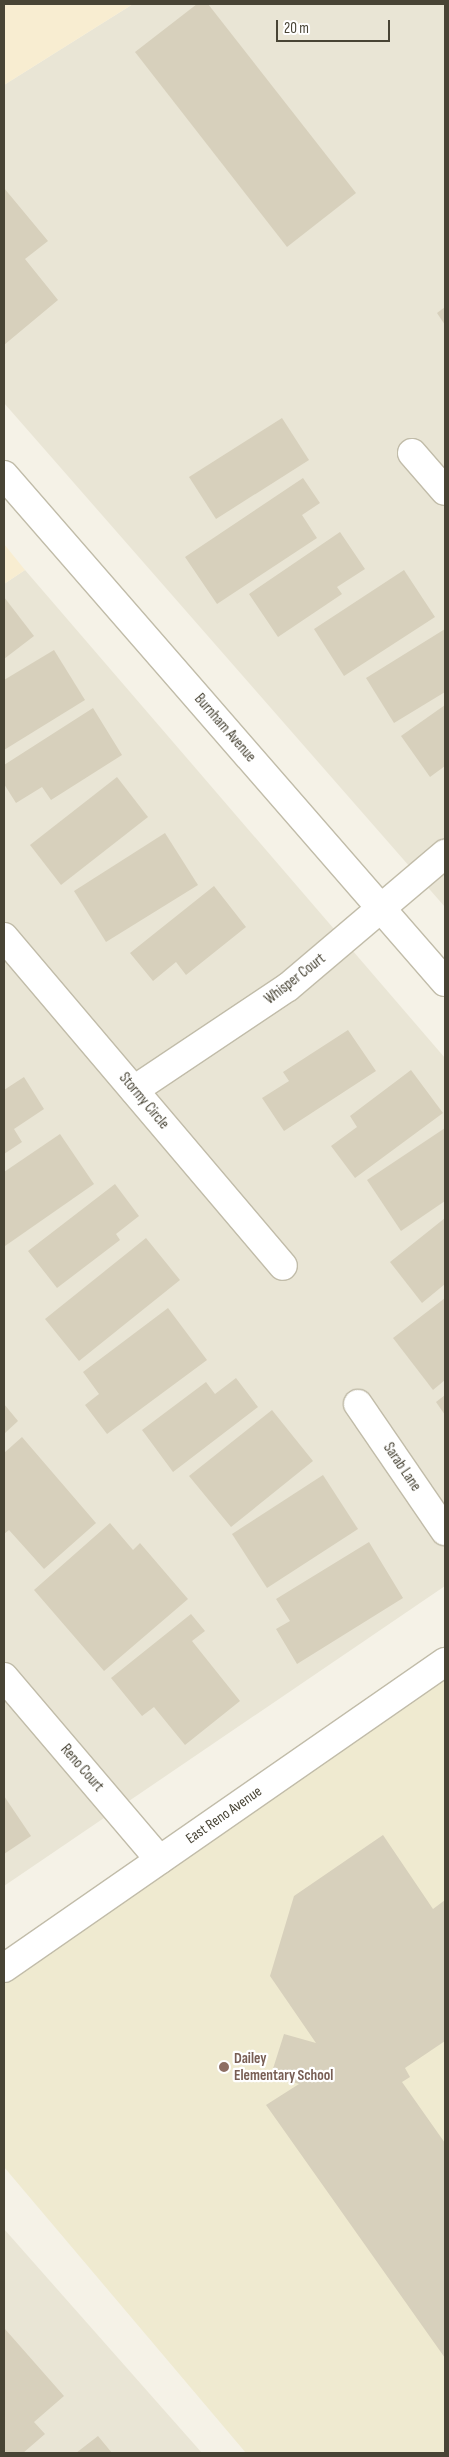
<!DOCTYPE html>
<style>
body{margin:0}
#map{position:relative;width:449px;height:2457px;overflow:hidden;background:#f5f2e7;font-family:"Sofia Sans Condensed",sans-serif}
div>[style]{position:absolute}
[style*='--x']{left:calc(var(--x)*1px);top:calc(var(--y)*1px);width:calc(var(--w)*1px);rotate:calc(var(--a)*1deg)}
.residential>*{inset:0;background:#e9e5d5}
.commercial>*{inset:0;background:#f8edd1}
.education>*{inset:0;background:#efead0}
.building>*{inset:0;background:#d7d0bc}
.roads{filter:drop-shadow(1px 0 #c1bca9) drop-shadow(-1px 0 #c1bca9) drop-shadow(0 1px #c1bca9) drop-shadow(0 -1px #c1bca9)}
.minor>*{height:28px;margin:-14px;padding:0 14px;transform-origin:14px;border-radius:14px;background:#fff}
.dots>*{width:14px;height:14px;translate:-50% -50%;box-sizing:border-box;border:2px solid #fff;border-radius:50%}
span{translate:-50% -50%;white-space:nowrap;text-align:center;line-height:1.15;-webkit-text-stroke:4.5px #fff;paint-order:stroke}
.street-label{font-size:15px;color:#484435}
.education-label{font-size:15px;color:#785e54;font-weight:700}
.left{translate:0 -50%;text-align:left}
.frame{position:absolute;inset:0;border:5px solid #484435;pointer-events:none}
.scale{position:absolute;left:276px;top:20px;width:114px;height:22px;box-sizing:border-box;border:2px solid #484435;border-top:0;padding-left:6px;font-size:15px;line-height:18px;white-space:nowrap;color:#484435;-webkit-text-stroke:4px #fff;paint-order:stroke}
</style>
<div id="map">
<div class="residential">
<i style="clip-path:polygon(133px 4px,445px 4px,445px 907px,4px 403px,4px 85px)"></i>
<i style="clip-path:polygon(25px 570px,445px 1058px,445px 1586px,4px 1886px,4px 584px)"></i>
<i style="clip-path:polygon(4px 2229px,202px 2453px,4px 2453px)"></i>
</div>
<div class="commercial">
<i style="clip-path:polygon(4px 4px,133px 4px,4px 85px)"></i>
<i style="clip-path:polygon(4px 544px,25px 570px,4px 584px)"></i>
</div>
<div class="education">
<i style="clip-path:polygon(445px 1662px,445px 2453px,246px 2453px,4px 2167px,4px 1968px)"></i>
</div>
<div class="building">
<i style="clip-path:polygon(197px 4px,208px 4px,356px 193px,287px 247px,135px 52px)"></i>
<i style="clip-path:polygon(4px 188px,48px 241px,25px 259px,58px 300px,4px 345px)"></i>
<i style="clip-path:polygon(445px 307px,445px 325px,437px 313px)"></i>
<i style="clip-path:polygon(282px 418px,309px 460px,216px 519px,189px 477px)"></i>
<i style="clip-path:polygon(303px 478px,320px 503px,302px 515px,317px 538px,217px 604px,185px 557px)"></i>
<i style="clip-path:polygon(340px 532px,365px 569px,337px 587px,342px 594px,278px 637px,249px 594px)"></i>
<i style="clip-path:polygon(404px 570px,435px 617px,344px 676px,314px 629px)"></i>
<i style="clip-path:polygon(4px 597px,34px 636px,4px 659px)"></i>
<i style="clip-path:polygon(445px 629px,445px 692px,394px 723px,366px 678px)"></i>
<i style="clip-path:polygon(54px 650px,85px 700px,4px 750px,4px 680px)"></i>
<i style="clip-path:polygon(445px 705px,445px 766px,430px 777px,401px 736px)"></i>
<i style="clip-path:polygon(93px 708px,122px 755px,51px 800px,42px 787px,16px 803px,4px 784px,4px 765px)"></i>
<i style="clip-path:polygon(117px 777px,148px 817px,61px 885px,30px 845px)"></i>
<i style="clip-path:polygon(165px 833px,198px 885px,106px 942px,74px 891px)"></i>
<i style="clip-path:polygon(214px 886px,246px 927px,186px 975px,176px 962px,153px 981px,130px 953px)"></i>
<i style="clip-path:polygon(348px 1030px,376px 1071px,284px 1131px,262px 1098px,289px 1081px,283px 1072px)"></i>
<i style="clip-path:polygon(411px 1070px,443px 1113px,355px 1178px,331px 1146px,357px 1127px,350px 1116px)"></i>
<i style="clip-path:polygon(24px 1077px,44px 1109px,14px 1129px,22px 1142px,4px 1154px,4px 1090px)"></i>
<i style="clip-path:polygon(445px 1128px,445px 1201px,401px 1231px,367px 1180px)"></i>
<i style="clip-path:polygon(60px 1134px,94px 1184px,5px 1246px,4px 1172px)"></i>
<i style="clip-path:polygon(115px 1184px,139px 1216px,116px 1234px,120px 1240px,57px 1288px,28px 1251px)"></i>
<i style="clip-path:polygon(445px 1218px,445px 1284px,422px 1303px,390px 1262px)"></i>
<i style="clip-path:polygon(146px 1238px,180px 1280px,79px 1361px,45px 1319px)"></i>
<i style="clip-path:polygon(445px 1298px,445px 1380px,433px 1390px,393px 1338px)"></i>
<i style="clip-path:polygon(168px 1308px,207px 1360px,107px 1434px,85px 1405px,99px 1394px,83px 1372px)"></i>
<i style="clip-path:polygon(236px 1378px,258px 1407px,173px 1472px,142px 1430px,206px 1382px,215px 1394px)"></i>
<i style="clip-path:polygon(445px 1395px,445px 1415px,436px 1402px)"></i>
<i style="clip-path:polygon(4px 1404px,18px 1421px,4px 1434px)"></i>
<i style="clip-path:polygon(272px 1410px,313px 1461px,231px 1527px,189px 1476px)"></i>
<i style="clip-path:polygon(22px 1437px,96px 1523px,44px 1569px,9px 1530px,4px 1534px,4px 1453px)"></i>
<i style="clip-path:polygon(323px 1475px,358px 1529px,267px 1588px,232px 1534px)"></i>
<i style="clip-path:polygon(110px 1523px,133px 1550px,140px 1543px,188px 1599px,104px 1671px,34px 1590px)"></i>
<i style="clip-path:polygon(369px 1542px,403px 1598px,297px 1664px,276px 1629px,290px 1621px,276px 1599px)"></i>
<i style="clip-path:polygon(191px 1614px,205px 1631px,192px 1641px,240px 1701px,185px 1745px,154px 1707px,142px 1716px,111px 1678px)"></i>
<i style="clip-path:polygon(4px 1796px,31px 1836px,4px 1854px)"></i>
<i style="clip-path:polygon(383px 1835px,433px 1909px,445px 1900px,445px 2041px,405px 2068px,410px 2077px,402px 2082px,445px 2143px,445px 2358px,266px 2105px,299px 2084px,271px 2075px,284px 2034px,316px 2043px,270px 1976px,294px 1896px)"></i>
<i style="clip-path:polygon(5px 2329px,64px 2396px,34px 2422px,45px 2434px,23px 2453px,4px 2453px)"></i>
<i style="clip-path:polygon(98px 2436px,112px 2453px,76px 2453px)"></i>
</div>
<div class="roads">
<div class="minor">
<i style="--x:412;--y:453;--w:50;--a:49"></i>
<i style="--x:4;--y:475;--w:672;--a:48.98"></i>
<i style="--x:4;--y:937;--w:431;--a:49.7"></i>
<i style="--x:134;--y:1090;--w:185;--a:-33.8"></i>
<i style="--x:288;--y:987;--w:206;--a:-40.3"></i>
<i style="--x:358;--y:1404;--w:154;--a:55.6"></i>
<i style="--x:4;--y:1677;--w:240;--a:49.6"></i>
<i style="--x:4;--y:1968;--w:537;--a:-34.76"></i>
</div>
</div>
<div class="dots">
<i style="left:224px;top:2067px;background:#8d6e63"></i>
</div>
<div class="street-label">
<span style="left:225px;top:728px;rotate:49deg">Burnham Avenue</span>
<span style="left:295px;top:979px;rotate:-38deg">Whisper Court</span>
<span style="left:144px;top:1101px;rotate:50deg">Stormy Circle</span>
<span style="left:402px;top:1467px;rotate:56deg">Sarab Lane</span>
<span style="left:82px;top:1768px;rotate:49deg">Reno Court</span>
<span style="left:224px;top:1815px;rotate:-35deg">East Reno Avenue</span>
</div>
<div class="education-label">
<span class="left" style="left:234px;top:2067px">Dailey<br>Elementary School</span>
</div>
<div class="frame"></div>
<div class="scale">20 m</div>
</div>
